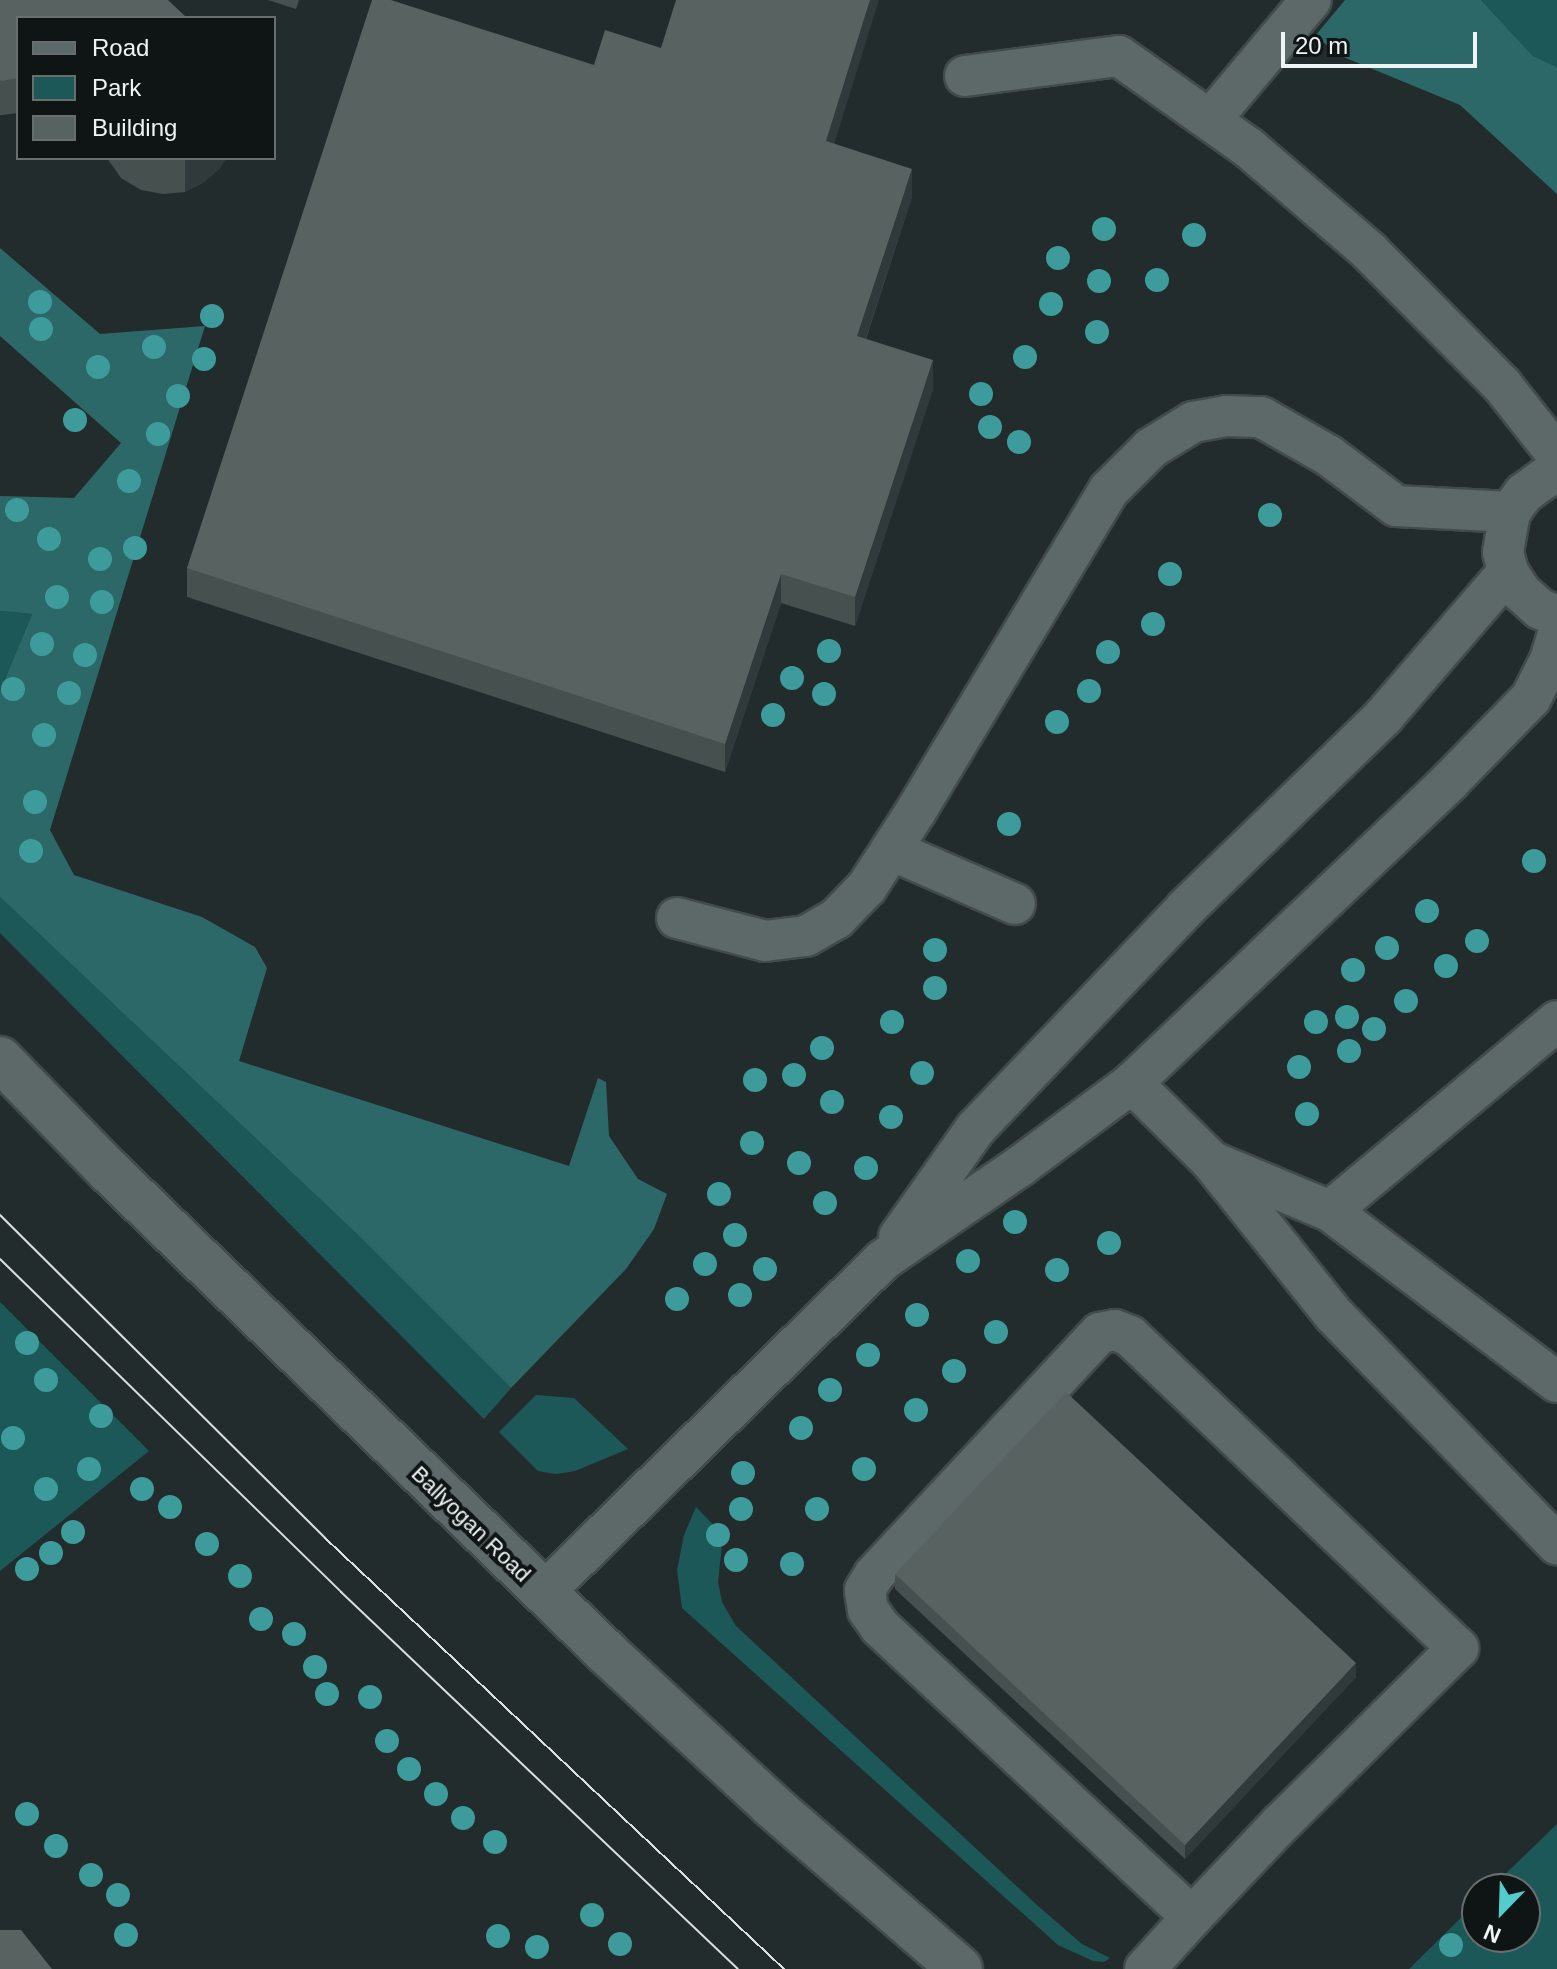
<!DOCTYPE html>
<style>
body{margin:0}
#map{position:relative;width:1557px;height:1969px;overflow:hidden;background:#232c2c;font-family:Helvetica,sans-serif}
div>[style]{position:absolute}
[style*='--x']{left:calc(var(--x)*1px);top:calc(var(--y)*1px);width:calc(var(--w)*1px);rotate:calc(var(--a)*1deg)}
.green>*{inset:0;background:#1c5858}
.forest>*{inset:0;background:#2c6867}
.roads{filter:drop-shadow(2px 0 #424b4b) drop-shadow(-2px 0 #424b4b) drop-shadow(0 2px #424b4b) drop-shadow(0 -2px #424b4b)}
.lane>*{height:40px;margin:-20px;padding:0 20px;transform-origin:20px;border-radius:20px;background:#5d6868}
.secondary>*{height:44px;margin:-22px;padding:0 22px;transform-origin:22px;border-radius:22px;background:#5d6868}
.tram>*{height:2px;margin:-1px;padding:0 1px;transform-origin:1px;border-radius:1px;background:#d9dfdf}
.trees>*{width:24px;height:24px;margin:-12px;border-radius:50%;background:#3d9c9b}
.wall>*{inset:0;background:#46504f}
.shaded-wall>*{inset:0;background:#303a3a}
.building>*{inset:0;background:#586261}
span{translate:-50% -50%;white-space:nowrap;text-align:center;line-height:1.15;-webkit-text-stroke:8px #0f1414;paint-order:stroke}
.street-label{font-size:22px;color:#eef4f4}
.legend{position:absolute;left:16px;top:16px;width:260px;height:144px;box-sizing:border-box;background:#0f1414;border:2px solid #686e6e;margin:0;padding:10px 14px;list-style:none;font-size:24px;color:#eef4f4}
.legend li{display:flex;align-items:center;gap:16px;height:40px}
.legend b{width:40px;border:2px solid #686e6e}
.north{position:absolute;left:1461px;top:1873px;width:80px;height:80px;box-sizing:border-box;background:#0f1414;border:2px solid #686e6e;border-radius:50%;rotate:203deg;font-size:22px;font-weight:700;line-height:32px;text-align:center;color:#eef4f4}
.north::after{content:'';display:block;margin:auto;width:28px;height:36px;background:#52cdcc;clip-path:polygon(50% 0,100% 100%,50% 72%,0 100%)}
.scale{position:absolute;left:1281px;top:32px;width:196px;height:36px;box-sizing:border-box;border:4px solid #eef4f4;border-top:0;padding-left:10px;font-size:24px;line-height:28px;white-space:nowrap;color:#eef4f4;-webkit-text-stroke:6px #0f1414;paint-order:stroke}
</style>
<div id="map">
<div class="green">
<i style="clip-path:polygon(1481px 0,1557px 0,1557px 67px,1533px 56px)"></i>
<i style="clip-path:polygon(0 611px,32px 614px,0 691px)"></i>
<i style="clip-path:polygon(0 897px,358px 1235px,511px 1388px,484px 1419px,0 933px)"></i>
<i style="clip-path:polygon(0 1302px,149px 1451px,0 1571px)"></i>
<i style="clip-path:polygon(536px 1395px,574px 1398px,628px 1449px,575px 1471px,556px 1474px,538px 1471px,499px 1432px)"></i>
<i style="clip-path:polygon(696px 1507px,723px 1535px,718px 1582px,722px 1602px,736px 1626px,1038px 1906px,1082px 1944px,1110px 1958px,1104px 1962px,1093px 1961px,1058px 1945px,682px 1608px,677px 1570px,684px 1535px)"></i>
<i style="clip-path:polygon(1557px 1824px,1557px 1969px,1409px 1969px,1477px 1902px,1477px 1937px,1525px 1937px,1525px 1889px,1490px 1889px)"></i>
</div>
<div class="forest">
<i style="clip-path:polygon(1345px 0,1481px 0,1533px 56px,1557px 67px,1557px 194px,1460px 105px,1341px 56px,1315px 36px)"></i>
<i style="clip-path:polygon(0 248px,100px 334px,205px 326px,50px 830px,74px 875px,202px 917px,255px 947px,267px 968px,239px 1061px,569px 1166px,598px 1078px,606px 1082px,609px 1136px,638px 1179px,667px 1194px,654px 1229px,626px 1269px,511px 1388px,358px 1235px,0 897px,0 691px,32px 614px,0 611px,0 496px,74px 498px,121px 443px,0 336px)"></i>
</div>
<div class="roads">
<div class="lane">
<i style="--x:965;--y:76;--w:155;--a:-7.4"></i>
<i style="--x:1119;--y:56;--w:159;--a:35.3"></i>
<i style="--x:1249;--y:148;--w:158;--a:40.6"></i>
<i style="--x:1369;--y:251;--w:189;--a:45.2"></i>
<i style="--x:1502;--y:385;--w:89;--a:51.8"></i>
<i style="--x:1211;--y:119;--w:155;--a:-50"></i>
<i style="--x:1557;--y:474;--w:13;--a:162"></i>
<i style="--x:1545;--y:478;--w:26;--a:144"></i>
<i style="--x:1524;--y:493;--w:24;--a:126"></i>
<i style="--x:1510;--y:512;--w:41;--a:99.9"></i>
<i style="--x:1503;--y:552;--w:21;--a:76"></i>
<i style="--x:1508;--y:572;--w:24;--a:57"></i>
<i style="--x:1521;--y:592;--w:25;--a:42"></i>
<i style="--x:1540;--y:609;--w:18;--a:22"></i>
<i style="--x:891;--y:850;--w:135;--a:23.5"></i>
<i style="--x:677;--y:918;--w:91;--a:14.6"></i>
<i style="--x:765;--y:941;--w:41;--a:-7"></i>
<i style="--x:806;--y:936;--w:34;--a:-30"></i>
<i style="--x:836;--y:919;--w:45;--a:-45.9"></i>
<i style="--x:867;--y:887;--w:90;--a:-57.2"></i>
<i style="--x:916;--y:811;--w:375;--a:-59"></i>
<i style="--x:1109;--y:490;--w:59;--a:-45"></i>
<i style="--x:1151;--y:448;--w:49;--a:-31.8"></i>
<i style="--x:1193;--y:422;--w:35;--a:-10"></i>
<i style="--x:1227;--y:416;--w:34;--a:2"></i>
<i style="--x:1261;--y:417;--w:77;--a:29.6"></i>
<i style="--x:1328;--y:455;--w:85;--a:36.9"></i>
<i style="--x:1396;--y:506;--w:114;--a:3"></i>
<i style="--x:1132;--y:1083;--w:111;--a:44.6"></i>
<i style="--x:1211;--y:1161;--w:197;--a:51.4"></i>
<i style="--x:1334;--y:1315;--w:320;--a:45.8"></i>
<i style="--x:1215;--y:1163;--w:125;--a:22.7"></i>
<i style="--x:1330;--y:1211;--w:284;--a:37"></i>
<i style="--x:1330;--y:1211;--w:296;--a:-39.9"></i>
<i style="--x:899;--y:1237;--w:133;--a:-54.8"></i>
<i style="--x:976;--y:1128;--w:303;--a:-46.3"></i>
<i style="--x:1185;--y:909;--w:277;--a:-44.1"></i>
<i style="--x:1384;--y:716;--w:190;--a:-49.3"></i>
<i style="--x:543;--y:1593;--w:476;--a:-44.4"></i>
<i style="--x:883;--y:1260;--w:165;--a:-34.4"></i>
<i style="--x:1019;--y:1167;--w:141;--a:-36.6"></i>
<i style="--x:1132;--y:1083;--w:437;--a:-43.5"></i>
<i style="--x:1449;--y:782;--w:117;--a:-45.7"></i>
<i style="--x:1531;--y:698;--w:42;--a:-63.4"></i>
<i style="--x:1550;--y:660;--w:24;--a:-73"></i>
<i style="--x:1145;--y:1969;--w:70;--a:-47.9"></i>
<i style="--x:1192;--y:1917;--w:426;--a:-137.1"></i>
<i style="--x:880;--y:1627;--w:21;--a:-125"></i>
<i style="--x:868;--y:1610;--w:20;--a:-99"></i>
<i style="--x:865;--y:1590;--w:17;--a:-59"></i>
<i style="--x:874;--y:1575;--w:331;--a:-47"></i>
<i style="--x:1100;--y:1333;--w:15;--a:-11"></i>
<i style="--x:1115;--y:1330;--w:16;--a:22"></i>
<i style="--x:1130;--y:1336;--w:453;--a:43.6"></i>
<i style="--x:1458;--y:1648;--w:250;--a:135.3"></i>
<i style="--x:1280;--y:1824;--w:128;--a:133.4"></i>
</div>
<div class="secondary">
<i style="--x:0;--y:1059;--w:156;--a:45.8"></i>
<i style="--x:109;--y:1171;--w:692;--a:44.06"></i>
<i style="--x:606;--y:1652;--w:225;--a:42.8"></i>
<i style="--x:771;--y:1805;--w:250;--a:40.9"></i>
</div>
</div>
<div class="tram">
<i style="--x:0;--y:1215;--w:458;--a:44.8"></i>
<i style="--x:325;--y:1538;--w:630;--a:43.2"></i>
<i style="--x:0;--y:1259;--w:477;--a:44.3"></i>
<i style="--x:341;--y:1592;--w:547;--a:43.52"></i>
</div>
<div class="trees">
<i style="left:1104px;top:229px"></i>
<i style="left:1194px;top:235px"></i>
<i style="left:1058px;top:258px"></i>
<i style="left:1157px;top:280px"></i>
<i style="left:1099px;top:281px"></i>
<i style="left:40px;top:302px"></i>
<i style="left:1051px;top:304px"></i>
<i style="left:212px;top:316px"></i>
<i style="left:41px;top:329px"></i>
<i style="left:1097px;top:332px"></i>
<i style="left:154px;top:347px"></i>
<i style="left:1025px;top:357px"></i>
<i style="left:204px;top:359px"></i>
<i style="left:98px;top:367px"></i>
<i style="left:981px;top:394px"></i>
<i style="left:178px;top:396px"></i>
<i style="left:75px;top:420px"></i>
<i style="left:990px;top:427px"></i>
<i style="left:158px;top:434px"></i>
<i style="left:1019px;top:442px"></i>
<i style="left:129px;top:481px"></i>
<i style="left:17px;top:510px"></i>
<i style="left:1270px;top:515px"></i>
<i style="left:49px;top:539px"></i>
<i style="left:135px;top:548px"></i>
<i style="left:100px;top:559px"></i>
<i style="left:1170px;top:574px"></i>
<i style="left:57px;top:597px"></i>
<i style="left:102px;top:602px"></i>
<i style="left:1153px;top:624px"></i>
<i style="left:42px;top:644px"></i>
<i style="left:829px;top:651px"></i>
<i style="left:1108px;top:652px"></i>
<i style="left:85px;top:655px"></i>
<i style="left:792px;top:678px"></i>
<i style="left:13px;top:689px"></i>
<i style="left:1089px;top:691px"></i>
<i style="left:69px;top:693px"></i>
<i style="left:824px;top:694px"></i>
<i style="left:773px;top:715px"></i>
<i style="left:1057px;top:722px"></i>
<i style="left:44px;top:735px"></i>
<i style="left:35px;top:802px"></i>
<i style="left:1009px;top:824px"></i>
<i style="left:31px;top:851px"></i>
<i style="left:1534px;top:861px"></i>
<i style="left:1427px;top:911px"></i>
<i style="left:1477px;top:941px"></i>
<i style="left:1387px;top:948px"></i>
<i style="left:935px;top:950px"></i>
<i style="left:1446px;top:966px"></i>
<i style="left:1353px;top:970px"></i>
<i style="left:935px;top:988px"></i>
<i style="left:1406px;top:1001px"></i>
<i style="left:1347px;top:1017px"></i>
<i style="left:892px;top:1022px"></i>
<i style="left:1316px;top:1022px"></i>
<i style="left:1374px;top:1029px"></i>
<i style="left:822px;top:1048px"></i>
<i style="left:1349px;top:1051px"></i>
<i style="left:1299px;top:1067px"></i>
<i style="left:922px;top:1073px"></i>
<i style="left:794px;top:1075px"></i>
<i style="left:755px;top:1080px"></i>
<i style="left:832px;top:1102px"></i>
<i style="left:1307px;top:1114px"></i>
<i style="left:891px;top:1117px"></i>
<i style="left:752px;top:1143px"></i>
<i style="left:799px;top:1163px"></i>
<i style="left:866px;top:1168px"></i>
<i style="left:719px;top:1194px"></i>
<i style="left:825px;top:1203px"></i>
<i style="left:1015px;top:1222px"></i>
<i style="left:735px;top:1235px"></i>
<i style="left:1109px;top:1243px"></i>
<i style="left:968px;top:1261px"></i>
<i style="left:705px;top:1264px"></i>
<i style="left:765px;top:1269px"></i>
<i style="left:1057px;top:1270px"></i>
<i style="left:740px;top:1295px"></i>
<i style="left:677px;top:1299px"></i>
<i style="left:917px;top:1315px"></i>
<i style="left:996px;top:1332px"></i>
<i style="left:27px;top:1343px"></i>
<i style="left:868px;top:1355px"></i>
<i style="left:954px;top:1371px"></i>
<i style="left:46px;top:1380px"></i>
<i style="left:830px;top:1390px"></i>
<i style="left:916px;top:1410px"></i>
<i style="left:101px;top:1416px"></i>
<i style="left:801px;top:1428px"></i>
<i style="left:13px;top:1438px"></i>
<i style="left:89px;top:1469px"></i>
<i style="left:864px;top:1469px"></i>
<i style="left:743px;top:1473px"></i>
<i style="left:46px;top:1489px"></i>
<i style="left:142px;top:1489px"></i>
<i style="left:170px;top:1507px"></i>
<i style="left:741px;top:1509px"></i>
<i style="left:817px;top:1509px"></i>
<i style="left:73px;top:1532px"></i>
<i style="left:718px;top:1535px"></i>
<i style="left:207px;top:1544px"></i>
<i style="left:51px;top:1553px"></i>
<i style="left:736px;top:1560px"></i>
<i style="left:792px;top:1564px"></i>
<i style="left:27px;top:1569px"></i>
<i style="left:240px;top:1576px"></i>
<i style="left:261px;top:1619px"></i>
<i style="left:294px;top:1634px"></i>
<i style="left:315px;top:1667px"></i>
<i style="left:327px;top:1694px"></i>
<i style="left:370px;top:1697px"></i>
<i style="left:387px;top:1741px"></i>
<i style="left:409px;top:1769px"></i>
<i style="left:436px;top:1794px"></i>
<i style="left:27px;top:1814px"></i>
<i style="left:463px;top:1818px"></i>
<i style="left:495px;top:1842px"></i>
<i style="left:56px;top:1846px"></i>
<i style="left:91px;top:1875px"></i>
<i style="left:118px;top:1895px"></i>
<i style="left:592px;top:1915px"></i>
<i style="left:126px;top:1935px"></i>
<i style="left:498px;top:1936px"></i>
<i style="left:620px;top:1944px"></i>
<i style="left:1451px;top:1945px"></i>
<i style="left:537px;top:1947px"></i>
</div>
<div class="wall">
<i style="clip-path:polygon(0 0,18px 18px,18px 113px,2px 115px,0 115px)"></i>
<i style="clip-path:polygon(268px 0,299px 0,296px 9px)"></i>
<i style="clip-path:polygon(661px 48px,834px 143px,912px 197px,866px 339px,933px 389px,855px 626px,781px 603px,725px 772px,187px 597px,187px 568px,594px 65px)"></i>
<i style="clip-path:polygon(107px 158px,226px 158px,220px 168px,204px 182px,185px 192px,163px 194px,141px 190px,121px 178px)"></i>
<i style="clip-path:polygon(895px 1574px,1356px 1677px,1185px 1859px,895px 1589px)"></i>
</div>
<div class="shaded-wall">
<i style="clip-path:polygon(870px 0,879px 0,826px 170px,826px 141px)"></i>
<i style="clip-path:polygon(185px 158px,226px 158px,220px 168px,204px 182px,185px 192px)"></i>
<i style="clip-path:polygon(912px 169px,912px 197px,857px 365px,857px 336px)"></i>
<i style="clip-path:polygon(933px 360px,933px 389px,855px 626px,855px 597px)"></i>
<i style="clip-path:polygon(781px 574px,781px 603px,725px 772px,725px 744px)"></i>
<i style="clip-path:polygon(1356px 1663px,1356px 1677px,1185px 1859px,1185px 1845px)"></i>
</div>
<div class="building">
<i style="clip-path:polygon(0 0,168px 0,187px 18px,18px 18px,18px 78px,2px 81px,0 80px)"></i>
<i style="clip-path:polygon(372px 0,391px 0,594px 65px,605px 30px,661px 48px,676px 0,870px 0,826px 141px,912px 169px,857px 336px,933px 360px,855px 597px,781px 574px,725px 744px,187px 568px)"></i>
<i style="clip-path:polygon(1066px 1392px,1356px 1663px,1185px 1845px,895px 1574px)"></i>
<i style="clip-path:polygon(0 1930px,21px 1930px,52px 1969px,0 1969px)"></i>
</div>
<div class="street-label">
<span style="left:471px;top:1524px;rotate:44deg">Ballyogan Road</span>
</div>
<ul class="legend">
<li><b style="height:10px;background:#5d6868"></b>Road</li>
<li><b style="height:22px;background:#1c5858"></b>Park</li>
<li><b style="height:22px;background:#586261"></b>Building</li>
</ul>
<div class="north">N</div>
<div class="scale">20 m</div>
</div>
